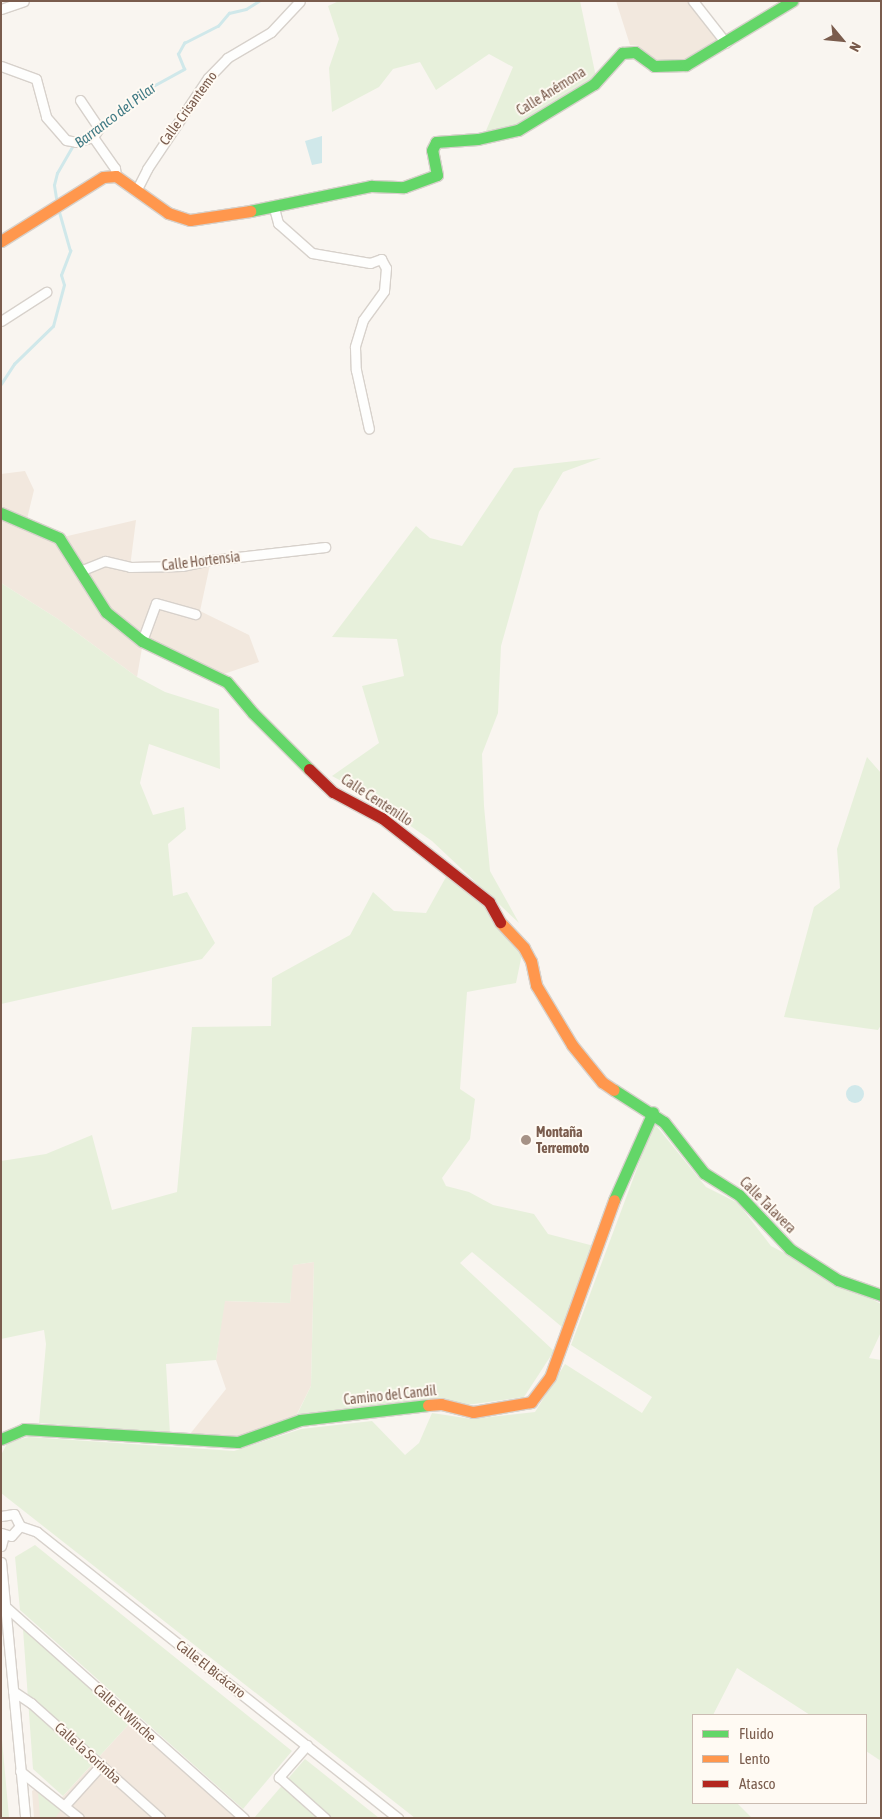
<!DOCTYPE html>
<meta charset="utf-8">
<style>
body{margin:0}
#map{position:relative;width:882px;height:1819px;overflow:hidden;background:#f9f5f0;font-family:"Asap Condensed",sans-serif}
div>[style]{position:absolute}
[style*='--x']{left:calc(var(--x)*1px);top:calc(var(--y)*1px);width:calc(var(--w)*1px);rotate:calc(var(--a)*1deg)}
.residential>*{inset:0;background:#f2e8de}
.green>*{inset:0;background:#e7f0db}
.water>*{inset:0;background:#d0e8ea}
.round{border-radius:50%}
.stream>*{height:2.5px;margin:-1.25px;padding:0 1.25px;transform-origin:1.25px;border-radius:1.25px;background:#d0e8ea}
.roads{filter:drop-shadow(1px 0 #d7d1cb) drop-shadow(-1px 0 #d7d1cb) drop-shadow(0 1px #d7d1cb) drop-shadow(0 -1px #d7d1cb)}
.street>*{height:9px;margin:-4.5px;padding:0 4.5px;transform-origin:4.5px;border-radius:4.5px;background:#fefefd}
.fast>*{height:11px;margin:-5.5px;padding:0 5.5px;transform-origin:5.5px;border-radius:5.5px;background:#63d668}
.slow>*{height:11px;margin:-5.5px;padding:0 5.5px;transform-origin:5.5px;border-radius:5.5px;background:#ff974d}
.jam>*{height:11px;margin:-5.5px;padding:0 5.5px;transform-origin:5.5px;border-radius:5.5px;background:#b3261e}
.dots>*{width:14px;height:14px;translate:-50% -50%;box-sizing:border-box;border:2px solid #fffaf3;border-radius:50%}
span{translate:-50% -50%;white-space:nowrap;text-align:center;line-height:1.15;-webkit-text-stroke:4px #fffaf3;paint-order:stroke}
.street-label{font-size:14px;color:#7a5c4d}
.poi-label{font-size:14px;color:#7a5c4d;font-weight:700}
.left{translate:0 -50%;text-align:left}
.water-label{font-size:15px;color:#437c86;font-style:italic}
.frame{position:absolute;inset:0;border:2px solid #7a5c4d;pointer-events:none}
.legend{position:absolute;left:692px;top:1714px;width:175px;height:90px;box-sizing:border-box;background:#fffaf3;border:1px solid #cabbb1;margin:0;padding:6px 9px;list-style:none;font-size:15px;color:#7a5c4d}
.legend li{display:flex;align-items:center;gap:10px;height:25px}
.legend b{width:25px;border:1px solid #cabbb1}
.north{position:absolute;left:817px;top:15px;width:50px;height:50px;-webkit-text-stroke:4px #fffaf3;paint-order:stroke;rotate:118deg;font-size:14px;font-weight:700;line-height:20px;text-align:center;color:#7a5c4d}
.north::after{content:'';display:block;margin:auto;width:18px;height:22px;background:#7a5c4d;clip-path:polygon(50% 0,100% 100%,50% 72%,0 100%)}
</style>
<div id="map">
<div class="residential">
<i style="clip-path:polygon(616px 1px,698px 1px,718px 39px,686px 61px,668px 64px,650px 59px,639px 46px,630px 45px)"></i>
<i style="clip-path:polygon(25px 471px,34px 490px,26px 523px,59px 538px,136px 520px,130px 567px,211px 560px,200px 611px,249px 635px,259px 662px,218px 676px,142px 648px,137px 677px,58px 619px,1px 583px,1px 474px)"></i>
<i style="clip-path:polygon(314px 1262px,311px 1386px,293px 1422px,238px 1442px,186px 1439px,226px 1389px,216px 1360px,224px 1301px,290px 1303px,292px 1265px)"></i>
<i style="clip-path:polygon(130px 1723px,235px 1818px,34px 1818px,32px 1791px,38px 1787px,56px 1804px)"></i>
</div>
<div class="green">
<i style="clip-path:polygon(339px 1px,580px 1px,596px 77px,528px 121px,485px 133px,513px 67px,489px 54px,436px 90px,420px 62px,393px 69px,379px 87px,332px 112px,329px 68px,339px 39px,328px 6px)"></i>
<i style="clip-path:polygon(601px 458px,563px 472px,539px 512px,501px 646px,498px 713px,482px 754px,484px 806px,490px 871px,519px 923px,432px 841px,362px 792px,332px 776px,379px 743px,362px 686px,404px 676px,397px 639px,332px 637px,416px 526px,430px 538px,462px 546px,514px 468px)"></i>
<i style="clip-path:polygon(1px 583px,58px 619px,137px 677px,165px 692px,219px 709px,220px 769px,149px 744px,140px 783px,153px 815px,184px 807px,186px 829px,168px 844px,173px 896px,187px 892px,215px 943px,202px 959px,1px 1004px)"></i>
<i style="clip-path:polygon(867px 757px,881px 773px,881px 1025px,878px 1030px,784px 1017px,814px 907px,840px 888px,837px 849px)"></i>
<i style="clip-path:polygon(446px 877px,482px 900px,522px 954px,516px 983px,467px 992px,460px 1089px,475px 1099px,472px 1122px,470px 1139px,442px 1178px,446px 1186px,469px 1192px,493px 1205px,534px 1214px,548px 1234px,594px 1246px,562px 1327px,472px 1252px,460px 1263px,554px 1351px,524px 1397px,474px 1404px,295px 1419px,311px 1386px,314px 1262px,293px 1265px,290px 1303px,225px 1301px,216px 1360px,166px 1364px,170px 1434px,39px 1423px,46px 1344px,44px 1330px,1px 1339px,1px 1161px,46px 1154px,92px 1135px,112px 1210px,177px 1192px,192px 1027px,271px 1026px,272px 978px,350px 935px,373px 892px,394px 911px,426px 913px)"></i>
<i style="clip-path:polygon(654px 1123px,706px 1187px,738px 1203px,771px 1246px,881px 1304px,881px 1332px,869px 1358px,881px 1360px,881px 1761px,866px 1751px,866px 1715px,810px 1715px,737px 1668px,713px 1715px,693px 1715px,693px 1803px,737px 1803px,752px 1818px,415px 1818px,1px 1493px,1px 1455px,8px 1442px,29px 1437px,234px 1451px,301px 1429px,372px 1421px,405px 1455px,419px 1443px,432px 1413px,472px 1419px,535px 1412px,565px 1364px,642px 1413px,652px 1397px,571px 1345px)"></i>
<i style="clip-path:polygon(35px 1545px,292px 1751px,243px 1809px,20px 1610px,15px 1557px)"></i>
<i style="clip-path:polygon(23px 1629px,130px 1723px,63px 1796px,33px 1769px)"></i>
<i style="clip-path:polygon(1px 1729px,9px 1817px,9px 1818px,1px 1818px)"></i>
<i style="clip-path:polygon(305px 1759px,379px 1818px,254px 1818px)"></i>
<i style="clip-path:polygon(38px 1791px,61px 1810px,55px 1818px,40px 1818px)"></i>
</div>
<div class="water">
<i style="clip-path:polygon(322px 136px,322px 163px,312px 165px,305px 141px)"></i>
<i class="round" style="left:846px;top:1085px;width:18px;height:18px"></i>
</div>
<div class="stream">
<i style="--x:102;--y:127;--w:29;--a:-35"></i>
<i style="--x:126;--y:110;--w:26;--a:-47"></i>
<i style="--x:144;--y:91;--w:46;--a:-28.8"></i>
<i style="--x:184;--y:69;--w:16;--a:-112"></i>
<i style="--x:178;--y:54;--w:13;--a:-61"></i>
<i style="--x:184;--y:43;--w:38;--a:-27"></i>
<i style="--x:218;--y:26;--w:17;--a:-50"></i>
<i style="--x:229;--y:13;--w:17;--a:-13"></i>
<i style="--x:246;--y:9;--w:15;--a:-32"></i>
<i style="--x:56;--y:198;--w:13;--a:-99"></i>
<i style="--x:54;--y:185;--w:12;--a:-76"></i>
<i style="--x:57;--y:173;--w:34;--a:-60"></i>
<i style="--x:1;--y:384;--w:24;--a:-57"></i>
<i style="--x:14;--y:364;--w:54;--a:-44.3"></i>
<i style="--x:53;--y:326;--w:42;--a:-75"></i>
<i style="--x:64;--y:285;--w:10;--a:-107"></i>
<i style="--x:61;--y:275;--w:26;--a:-69"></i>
<i style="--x:70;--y:251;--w:41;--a:-105.8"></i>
</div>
<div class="roads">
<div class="street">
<i style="--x:693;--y:1;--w:53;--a:51.8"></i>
<i style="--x:1;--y:9;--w:24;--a:-19"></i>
<i style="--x:1;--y:66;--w:37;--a:20"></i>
<i style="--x:36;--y:79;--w:39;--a:75"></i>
<i style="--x:46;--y:117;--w:30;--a:49"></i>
<i style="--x:66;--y:140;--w:10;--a:11"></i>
<i style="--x:76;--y:142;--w:18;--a:-16"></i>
<i style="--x:80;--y:100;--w:34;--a:56"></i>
<i style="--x:99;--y:128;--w:11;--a:124"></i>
<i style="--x:93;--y:137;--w:38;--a:55"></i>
<i style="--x:115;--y:168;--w:8;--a:83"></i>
<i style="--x:136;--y:191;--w:25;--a:-63"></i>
<i style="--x:147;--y:169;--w:110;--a:-56.2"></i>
<i style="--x:208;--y:78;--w:28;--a:-46"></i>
<i style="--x:227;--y:58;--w:51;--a:-30.6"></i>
<i style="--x:271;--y:32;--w:42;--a:-46.9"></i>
<i style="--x:274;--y:208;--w:16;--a:75"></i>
<i style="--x:278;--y:223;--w:45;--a:41.4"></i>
<i style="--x:312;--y:253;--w:59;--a:9.8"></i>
<i style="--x:370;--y:263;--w:12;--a:-20"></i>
<i style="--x:381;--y:259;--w:10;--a:61"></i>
<i style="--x:386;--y:268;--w:23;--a:95"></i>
<i style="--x:384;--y:291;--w:36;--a:126"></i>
<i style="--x:363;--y:320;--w:28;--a:107"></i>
<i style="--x:355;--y:347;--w:23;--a:88"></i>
<i style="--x:356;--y:370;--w:60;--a:77.6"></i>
<i style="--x:1;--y:321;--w:54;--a:-32.8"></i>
<i style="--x:80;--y:571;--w:27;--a:-22"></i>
<i style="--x:105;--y:561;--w:26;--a:13"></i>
<i style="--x:130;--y:567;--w:52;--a:-1.1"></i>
<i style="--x:182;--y:566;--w:30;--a:-12"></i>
<i style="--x:211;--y:560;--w:115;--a:-6.5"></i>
<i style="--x:142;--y:641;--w:40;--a:-69.8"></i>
<i style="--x:156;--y:603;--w:41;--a:15.8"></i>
<i style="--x:1;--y:1516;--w:13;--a:-9"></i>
<i style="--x:14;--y:1514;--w:13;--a:63"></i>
<i style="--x:20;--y:1526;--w:13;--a:132"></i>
<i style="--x:11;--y:1536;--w:10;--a:-163"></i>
<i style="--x:20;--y:1526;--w:18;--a:19"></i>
<i style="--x:37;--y:1532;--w:461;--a:38.4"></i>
<i style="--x:1;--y:1546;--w:11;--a:-75"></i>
<i style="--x:1;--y:1562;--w:257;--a:84.6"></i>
<i style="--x:6;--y:1607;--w:318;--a:41.6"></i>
<i style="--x:13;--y:1691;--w:22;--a:34"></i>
<i style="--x:31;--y:1703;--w:173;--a:41.7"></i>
<i style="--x:307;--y:1745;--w:43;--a:131.2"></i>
<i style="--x:279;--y:1777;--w:62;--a:41.7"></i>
<i style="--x:20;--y:1771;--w:75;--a:38.5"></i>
<i style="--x:65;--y:1805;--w:54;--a:-48"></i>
</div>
<div class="fast">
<i style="--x:250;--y:211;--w:124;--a:-11.7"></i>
<i style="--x:371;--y:186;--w:33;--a:2"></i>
<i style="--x:404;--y:187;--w:35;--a:-20"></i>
<i style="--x:437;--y:175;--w:25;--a:-101"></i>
<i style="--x:432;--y:150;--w:9;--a:-63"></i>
<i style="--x:436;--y:142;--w:42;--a:-4.1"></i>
<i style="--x:478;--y:139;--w:41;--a:-12.7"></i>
<i style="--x:518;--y:130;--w:89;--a:-31.2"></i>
<i style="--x:594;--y:84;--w:42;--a:-47.9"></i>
<i style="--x:622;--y:53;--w:13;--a:-4"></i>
<i style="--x:635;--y:52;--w:24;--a:36"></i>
<i style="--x:654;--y:66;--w:32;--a:-2"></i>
<i style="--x:686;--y:65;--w:124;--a:-31.1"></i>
<i style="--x:1;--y:513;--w:63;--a:23.3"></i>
<i style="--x:59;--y:538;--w:88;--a:57.6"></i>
<i style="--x:106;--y:612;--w:46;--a:38.9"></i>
<i style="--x:142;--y:641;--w:94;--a:25.8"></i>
<i style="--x:227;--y:682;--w:40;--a:50"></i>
<i style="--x:253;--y:713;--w:79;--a:45"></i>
<i style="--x:614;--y:1090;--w:59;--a:32.6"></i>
<i style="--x:664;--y:1122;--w:65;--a:51.9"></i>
<i style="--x:704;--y:1173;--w:41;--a:32.2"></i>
<i style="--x:739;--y:1195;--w:74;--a:46.6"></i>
<i style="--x:790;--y:1249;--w:57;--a:32.9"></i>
<i style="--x:838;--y:1280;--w:46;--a:19.2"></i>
<i style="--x:614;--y:1200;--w:96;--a:-66.1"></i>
<i style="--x:1;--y:1439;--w:25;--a:-23"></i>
<i style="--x:24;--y:1429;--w:214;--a:3.5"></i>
<i style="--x:238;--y:1442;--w:66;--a:-19.5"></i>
<i style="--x:300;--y:1420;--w:129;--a:-6.7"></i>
</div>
<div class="slow">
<i style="--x:1;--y:241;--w:120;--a:-32.1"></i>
<i style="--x:103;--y:177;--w:13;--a:-4"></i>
<i style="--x:116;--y:176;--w:64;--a:35.4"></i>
<i style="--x:168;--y:213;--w:23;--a:18"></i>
<i style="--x:190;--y:220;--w:61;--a:-8.5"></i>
<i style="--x:500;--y:922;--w:35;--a:47"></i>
<i style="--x:524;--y:948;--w:15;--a:62"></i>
<i style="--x:531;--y:961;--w:25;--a:78"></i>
<i style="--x:536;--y:985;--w:70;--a:59"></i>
<i style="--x:572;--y:1045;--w:48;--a:51"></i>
<i style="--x:602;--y:1082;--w:14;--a:34"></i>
<i style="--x:428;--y:1405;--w:13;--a:-4"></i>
<i style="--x:441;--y:1404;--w:33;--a:14"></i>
<i style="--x:473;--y:1412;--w:59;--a:-9.8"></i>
<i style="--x:531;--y:1402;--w:31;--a:-53"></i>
<i style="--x:550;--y:1377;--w:188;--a:-70.1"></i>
</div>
<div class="jam">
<i style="--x:309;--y:769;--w:33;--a:44"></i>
<i style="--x:333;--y:792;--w:55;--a:28"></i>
<i style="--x:382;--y:818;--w:136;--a:38.1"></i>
<i style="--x:489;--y:902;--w:23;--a:61"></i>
</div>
</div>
<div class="dots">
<i style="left:526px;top:1140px;background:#a69286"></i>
</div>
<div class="street-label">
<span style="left:551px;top:91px;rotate:-32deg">Calle Anémona</span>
<span style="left:188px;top:108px;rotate:-54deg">Calle Crisantemo</span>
<span style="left:201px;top:561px;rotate:-7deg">Calle Hortensia</span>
<span style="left:377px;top:800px;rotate:33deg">Calle Centenillo</span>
<span style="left:768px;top:1205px;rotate:45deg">Calle Talavera</span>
<span style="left:390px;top:1395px;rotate:-6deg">Camino del Candil</span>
<span style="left:211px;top:1669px;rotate:38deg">Calle El Bicácaro</span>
<span style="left:125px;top:1713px;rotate:42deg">Calle El Winche</span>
<span style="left:88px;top:1753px;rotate:42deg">Calle la Sorimba</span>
</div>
<div class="poi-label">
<span class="left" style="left:536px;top:1140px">Montaña<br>Terremoto</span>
</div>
<div class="water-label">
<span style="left:115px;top:115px;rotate:-37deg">Barranco del Pilar</span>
</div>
<div class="frame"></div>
<ul class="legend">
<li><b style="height:6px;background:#63d668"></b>Fluido</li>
<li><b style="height:6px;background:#ff974d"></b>Lento</li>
<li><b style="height:6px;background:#b3261e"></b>Atasco</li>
</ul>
<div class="north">N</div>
</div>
